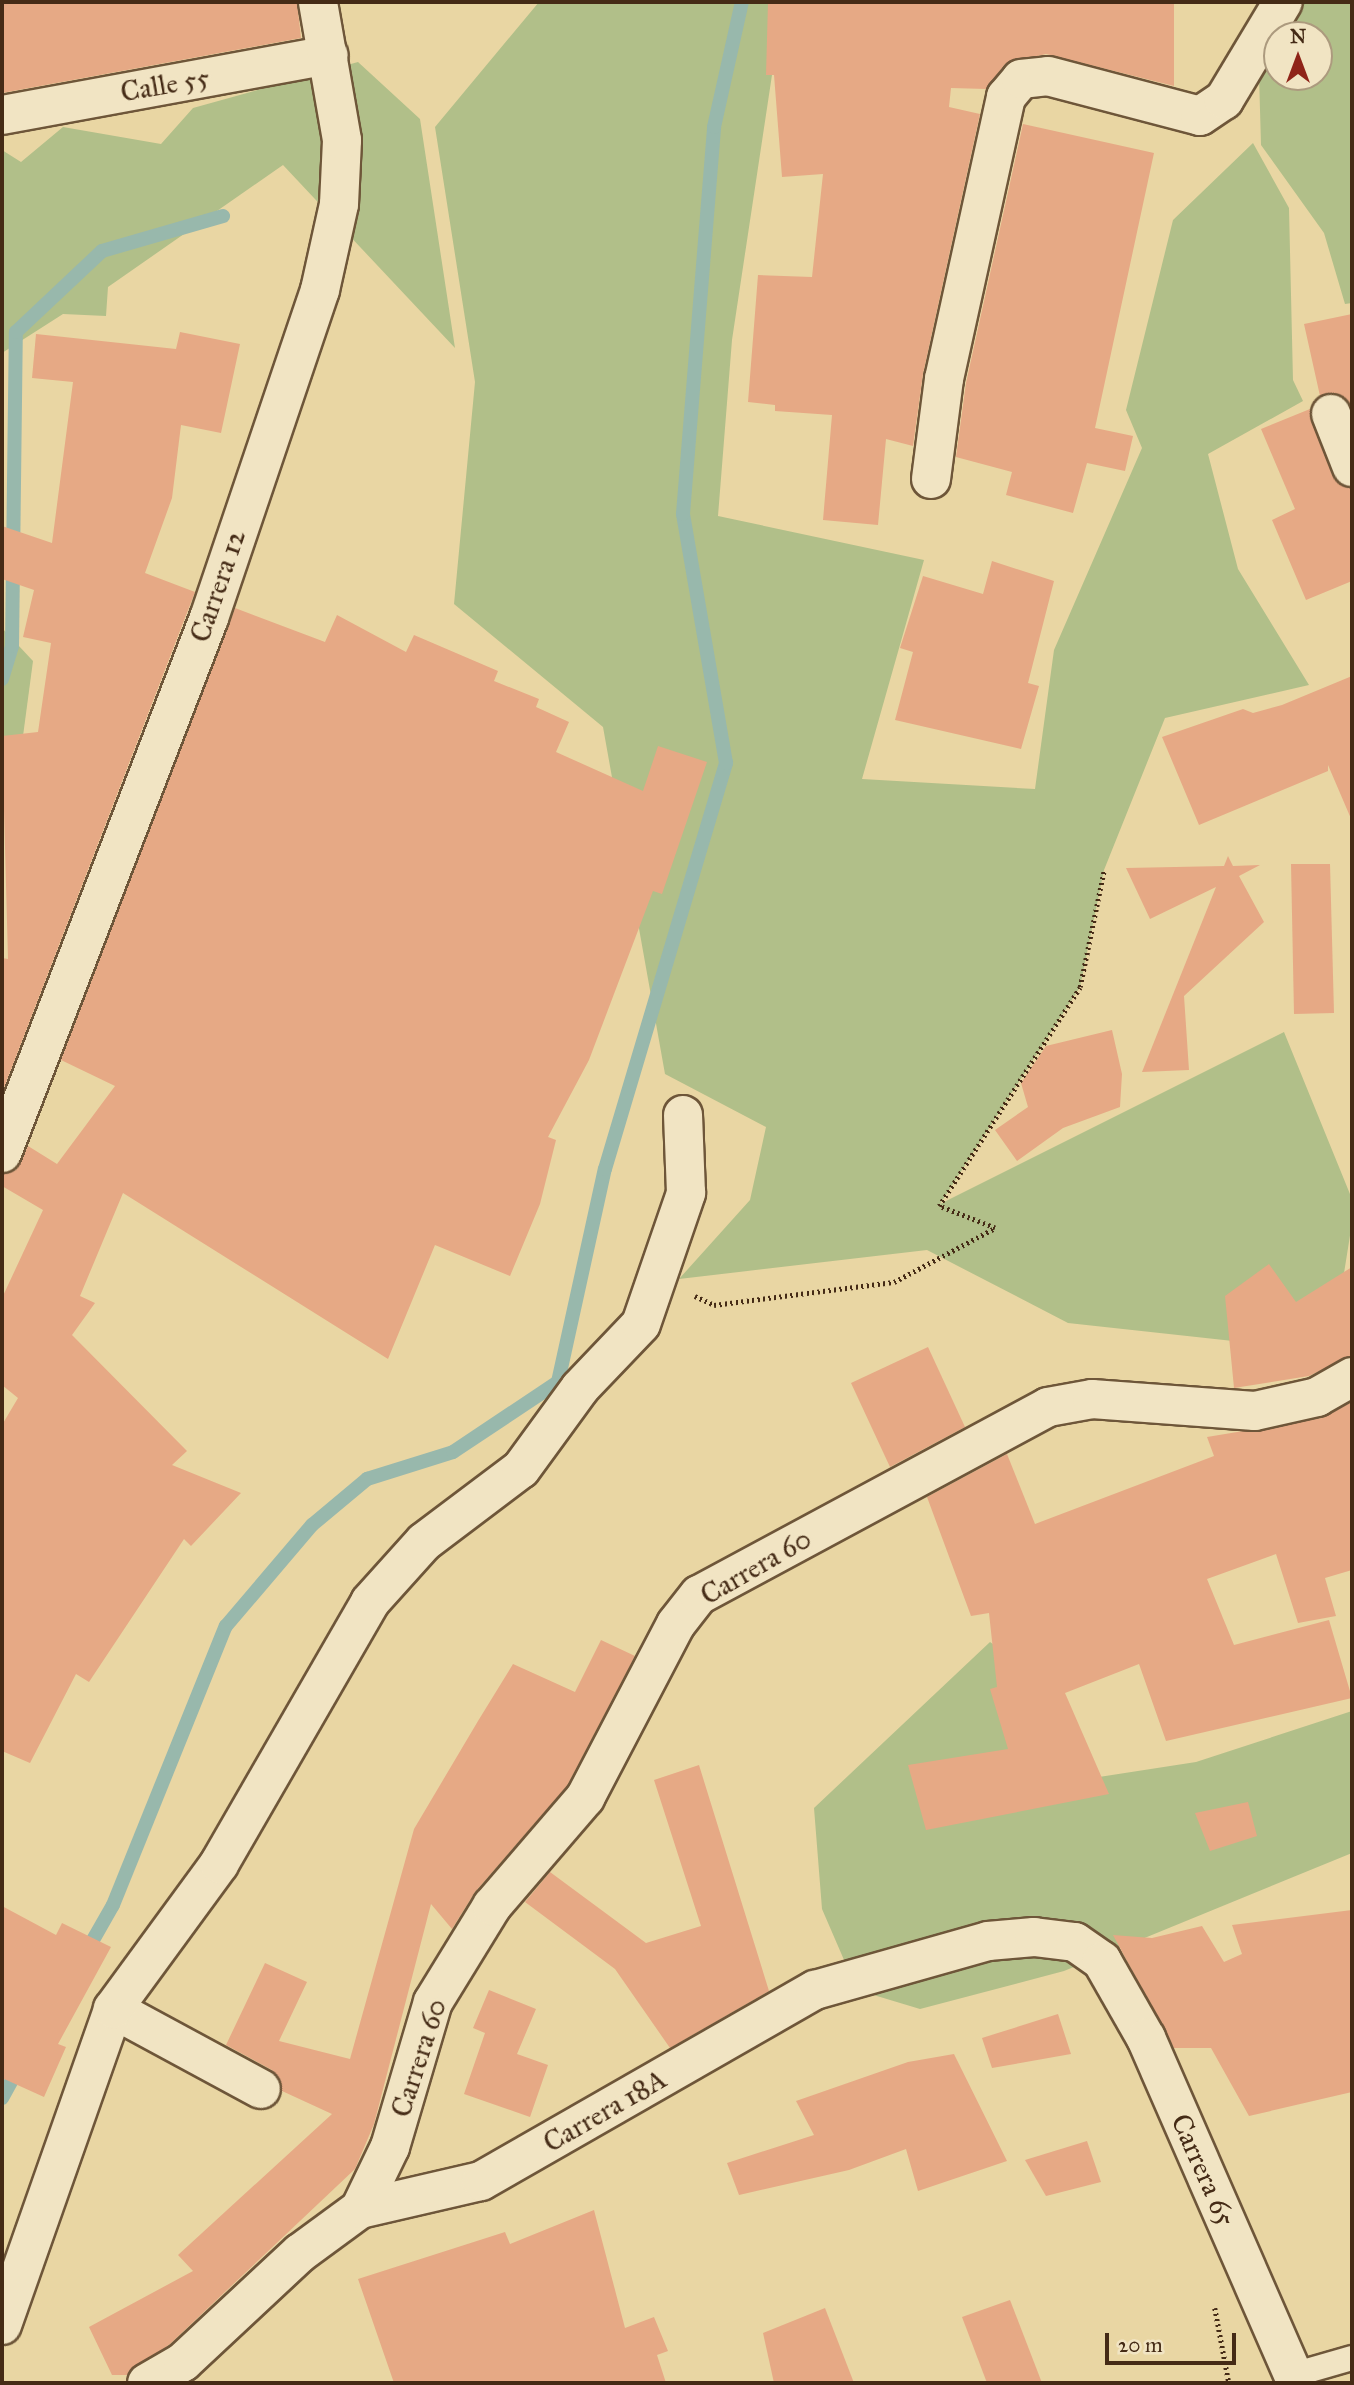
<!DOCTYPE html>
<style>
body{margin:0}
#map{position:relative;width:1354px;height:2385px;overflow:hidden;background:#e9d6a3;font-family:"IM FELL Great Primer",serif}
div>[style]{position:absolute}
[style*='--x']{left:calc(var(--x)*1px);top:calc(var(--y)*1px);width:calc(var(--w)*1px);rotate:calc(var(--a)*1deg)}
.green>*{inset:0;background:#b1bf89}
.stream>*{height:14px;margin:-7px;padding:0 7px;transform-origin:7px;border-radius:7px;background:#98b8ac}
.building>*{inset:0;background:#e6a985}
.path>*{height:4.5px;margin-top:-2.25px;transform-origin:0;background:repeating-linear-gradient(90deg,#452b16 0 2px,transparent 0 5.5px)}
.roads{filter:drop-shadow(2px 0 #6e5639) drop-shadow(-2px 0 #6e5639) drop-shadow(0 2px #6e5639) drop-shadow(0 -2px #6e5639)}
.service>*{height:24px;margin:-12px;padding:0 12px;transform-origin:12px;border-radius:12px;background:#f1e4c3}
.minor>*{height:38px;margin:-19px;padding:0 19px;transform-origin:19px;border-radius:19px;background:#f1e4c3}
span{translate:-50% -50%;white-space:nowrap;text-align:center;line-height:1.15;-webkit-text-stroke:6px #f1e4c3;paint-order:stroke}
.street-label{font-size:28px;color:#452b16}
.frame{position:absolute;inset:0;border:4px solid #452b16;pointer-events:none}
.north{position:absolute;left:1263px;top:21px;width:70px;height:70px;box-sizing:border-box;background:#f1e4c3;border:2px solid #ac9a7e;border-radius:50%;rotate:0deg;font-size:19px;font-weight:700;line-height:28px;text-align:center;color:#452b16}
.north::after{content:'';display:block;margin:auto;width:24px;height:32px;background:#8f2418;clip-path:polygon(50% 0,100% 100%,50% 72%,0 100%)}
.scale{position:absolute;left:1105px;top:2333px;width:131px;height:32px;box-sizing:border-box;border:4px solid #452b16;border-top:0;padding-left:9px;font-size:21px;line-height:24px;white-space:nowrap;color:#452b16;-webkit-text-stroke:5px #f1e4c3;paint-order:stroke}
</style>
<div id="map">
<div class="green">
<i style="clip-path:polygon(539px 2px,783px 2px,732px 340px,718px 516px,924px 560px,862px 779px,1035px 789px,1054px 650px,1142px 448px,1126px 410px,1173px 220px,1253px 143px,1289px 208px,1293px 380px,1303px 401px,1208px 454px,1238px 569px,1309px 685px,1165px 718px,1104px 870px,1080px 987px,940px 1204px,1284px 1032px,1352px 1199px,1352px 1223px,1341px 1292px,1278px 1346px,1068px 1323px,927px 1250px,679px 1279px,750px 1200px,766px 1127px,665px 1074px,603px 727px,454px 604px,475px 382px,435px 127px)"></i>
<i style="clip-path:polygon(evenodd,1263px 2px,1352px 2px,1352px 303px,1345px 304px,1324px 233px,1261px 145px,1258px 40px,1263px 2px,1277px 35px,1319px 35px,1319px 77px,1277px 77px,1277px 35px)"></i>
<i style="clip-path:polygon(358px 62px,420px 119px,455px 348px,283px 165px,108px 287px,106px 316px,63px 314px,2px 353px,2px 150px,21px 162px,63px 127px,161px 144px,193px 108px)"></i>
<i style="clip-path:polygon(2px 628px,33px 661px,23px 736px,2px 754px)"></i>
<i style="clip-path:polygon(990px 1642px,1044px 1680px,1099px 1777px,1196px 1762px,1352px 1711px,1352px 1853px,1064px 1971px,920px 2009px,857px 1990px,822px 1909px,814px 1808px)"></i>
</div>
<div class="stream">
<i style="--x:2;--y:679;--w:34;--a:-73"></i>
<i style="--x:12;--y:646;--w:314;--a:-89.3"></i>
<i style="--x:16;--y:332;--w:118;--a:-43.3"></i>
<i style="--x:102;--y:251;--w:126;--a:-16.1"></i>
<i style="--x:85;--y:1954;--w:56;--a:-60.3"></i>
<i style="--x:113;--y:1905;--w:301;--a:-68"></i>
<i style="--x:226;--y:1626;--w:133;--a:-49.6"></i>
<i style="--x:312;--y:1525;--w:72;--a:-39.9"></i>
<i style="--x:367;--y:1479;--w:90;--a:-17.4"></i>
<i style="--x:453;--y:1452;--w:126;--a:-33.7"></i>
<i style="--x:558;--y:1382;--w:218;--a:-77.6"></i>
<i style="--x:605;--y:1169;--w:424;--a:-73.4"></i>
<i style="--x:726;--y:763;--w:253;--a:-99.8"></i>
<i style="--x:683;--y:514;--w:388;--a:-85.4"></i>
<i style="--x:714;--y:127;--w:128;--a:-77.4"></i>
<i style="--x:2;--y:2098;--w:37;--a:-61"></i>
</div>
<div class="building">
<i style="clip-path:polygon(2px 2px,297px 2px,301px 38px,2px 93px)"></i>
<i style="clip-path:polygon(768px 2px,1174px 2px,1174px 86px,1046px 54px,1005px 64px,986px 89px,951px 88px,949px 107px,980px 114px,923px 374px,913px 446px,886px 439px,878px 525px,823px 520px,832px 415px,775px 411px,775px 405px,748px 402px,758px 275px,812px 277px,823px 174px,782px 177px,774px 75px,766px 75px)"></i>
<i style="clip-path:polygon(1023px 124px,1154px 153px,1095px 428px,1133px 436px,1125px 471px,1087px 463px,1073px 513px,1006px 495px,1012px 472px,956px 457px,966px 383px)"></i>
<i style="clip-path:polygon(1352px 314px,1352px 408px,1335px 393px,1320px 396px,1304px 324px)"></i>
<i style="clip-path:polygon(180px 332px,240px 344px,221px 433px,181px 425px,172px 498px,145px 573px,195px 592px,2px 1093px,2px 958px,8px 959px,2px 736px,38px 732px,51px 643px,23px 637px,34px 590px,2px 579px,2px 526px,52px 543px,73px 382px,32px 378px,36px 334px,176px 349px)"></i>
<i style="clip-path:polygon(1310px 409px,1332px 475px,1352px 488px,1352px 581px,1306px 600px,1272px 520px,1295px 509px,1261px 429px)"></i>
<i style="clip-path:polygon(992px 561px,1054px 581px,1028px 683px,1039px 686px,1021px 749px,895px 720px,913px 652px,900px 648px,923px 576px,983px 594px)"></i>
<i style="clip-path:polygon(235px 608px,325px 642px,337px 615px,406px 652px,414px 635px,498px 671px,494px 681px,539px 699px,536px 707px,569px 722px,556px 752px,643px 791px,658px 746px,707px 762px,662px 894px,653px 891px,589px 1060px,548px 1137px,556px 1140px,540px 1204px,510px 1276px,435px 1245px,388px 1359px,123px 1193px,80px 1296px,95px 1303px,72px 1335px,187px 1451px,172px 1465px,241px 1493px,191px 1546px,184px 1539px,89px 1682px,76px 1674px,30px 1763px,2px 1751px,2px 1425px,18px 1398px,2px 1385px,2px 1298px,43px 1210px,2px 1186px,2px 1174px,16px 1170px,28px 1146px,57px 1164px,115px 1086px,61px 1060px)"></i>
<i style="clip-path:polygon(1352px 676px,1352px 821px,1328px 765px,1328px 771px,1199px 825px,1162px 737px,1243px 709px,1253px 713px,1282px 705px)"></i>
<i style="clip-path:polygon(1228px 856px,1233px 866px,1260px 865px,1239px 876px,1264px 922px,1184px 996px,1189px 1070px,1142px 1072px,1216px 887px,1150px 919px,1126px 868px,1224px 866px)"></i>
<i style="clip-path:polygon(1291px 864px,1330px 864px,1334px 1013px,1294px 1014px)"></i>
<i style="clip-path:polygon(1112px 1030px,1122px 1074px,1120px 1107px,1063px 1128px,1017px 1161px,995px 1130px,1028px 1107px,1021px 1083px,1046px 1046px)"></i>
<i style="clip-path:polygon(1269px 1264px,1296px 1302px,1352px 1267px,1352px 1355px,1309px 1376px,1234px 1388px,1225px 1296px)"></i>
<i style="clip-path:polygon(928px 1347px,965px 1427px,890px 1467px,851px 1383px)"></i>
<i style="clip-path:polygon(1352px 1402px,1352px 1570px,1325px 1578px,1336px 1616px,1298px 1623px,1276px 1554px,1207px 1579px,1234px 1645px,1329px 1620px,1352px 1698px,1166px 1741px,1139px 1664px,1065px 1693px,1109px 1794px,926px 1830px,908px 1765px,1008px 1749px,990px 1689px,997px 1687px,989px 1613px,971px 1616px,927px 1497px,1007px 1454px,1035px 1524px,1214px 1456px,1207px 1437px,1322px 1418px)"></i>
<i style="clip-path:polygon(601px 1640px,635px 1656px,567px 1786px,475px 1892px,452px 1929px,431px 1904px,374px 2124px,355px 2169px,170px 2344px,127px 2375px,112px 2375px,89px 2327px,193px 2271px,178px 2255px,332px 2114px,282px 2091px,272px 2070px,226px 2045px,265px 1963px,307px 1982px,279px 2041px,350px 2059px,414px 1829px,478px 1721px,513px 1664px,575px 1692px)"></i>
<i style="clip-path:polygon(699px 1765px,769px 1991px,670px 2048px,615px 1969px,525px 1902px,550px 1872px,646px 1943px,701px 1926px,654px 1780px)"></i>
<i style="clip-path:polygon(1248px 1802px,1257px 1836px,1210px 1851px,1195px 1813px)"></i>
<i style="clip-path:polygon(2px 1906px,56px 1935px,62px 1923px,111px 1947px,58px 2044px,66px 2047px,44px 2097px,2px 2078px)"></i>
<i style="clip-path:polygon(1352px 1910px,1352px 2092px,1249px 2116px,1211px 2048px,1174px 2048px,1113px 1935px,1152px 1938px,1202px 1926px,1224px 1962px,1242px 1954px,1232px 1925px)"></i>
<i style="clip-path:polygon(489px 1990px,536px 2009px,517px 2054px,548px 2065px,530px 2117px,464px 2094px,485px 2033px,473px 2028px)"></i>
<i style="clip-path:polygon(1058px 2014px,1071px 2054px,992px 2068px,982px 2038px)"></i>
<i style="clip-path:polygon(954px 2054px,1007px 2161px,918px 2191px,906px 2149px,849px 2170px,739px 2195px,727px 2163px,814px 2135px,796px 2101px,908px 2062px)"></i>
<i style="clip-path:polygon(1087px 2141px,1101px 2182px,1046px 2196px,1025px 2160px)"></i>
<i style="clip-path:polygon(594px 2210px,625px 2328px,654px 2317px,668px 2351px,657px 2355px,666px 2383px,394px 2383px,358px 2279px,505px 2232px,510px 2244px)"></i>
<i style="clip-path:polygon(1010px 2300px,1042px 2383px,987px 2383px,962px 2317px)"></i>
<i style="clip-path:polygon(825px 2308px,854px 2383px,774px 2383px,763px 2333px)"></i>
</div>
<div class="path">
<i style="--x:695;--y:1296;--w:21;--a:25"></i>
<i style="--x:714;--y:1305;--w:181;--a:-7.3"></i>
<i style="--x:894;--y:1282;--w:115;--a:-28.1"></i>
<i style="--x:995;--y:1228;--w:60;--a:-158.6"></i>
<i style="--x:939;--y:1206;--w:260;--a:-57.2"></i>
<i style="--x:1080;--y:987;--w:119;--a:-78.4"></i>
<i style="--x:1215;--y:2308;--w:76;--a:79.4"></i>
</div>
<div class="roads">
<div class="service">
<i style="--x:1293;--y:2375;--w:61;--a:-16.1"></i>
</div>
<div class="minor">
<i style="--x:2;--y:115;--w:332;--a:-10.4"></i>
<i style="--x:1331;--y:414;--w:57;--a:68.4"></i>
<i style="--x:931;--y:479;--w:101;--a:-82.6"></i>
<i style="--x:944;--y:379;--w:289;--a:-77.6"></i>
<i style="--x:1006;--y:97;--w:23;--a:-50"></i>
<i style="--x:1021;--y:79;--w:27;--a:-6"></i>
<i style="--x:1048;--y:76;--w:157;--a:14.7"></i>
<i style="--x:1200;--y:116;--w:29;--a:-34"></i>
<i style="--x:1224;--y:100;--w:114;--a:-59"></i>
<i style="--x:2;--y:1153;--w:574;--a:-68.85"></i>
<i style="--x:209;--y:618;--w:346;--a:-71.3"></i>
<i style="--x:320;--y:290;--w:88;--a:-77.5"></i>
<i style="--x:339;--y:204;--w:64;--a:-87.3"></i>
<i style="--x:342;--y:140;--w:140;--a:-99.9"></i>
<i style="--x:113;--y:2009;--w:168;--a:28.4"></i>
<i style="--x:360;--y:2209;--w:69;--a:-64.2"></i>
<i style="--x:390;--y:2147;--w:151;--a:-73.5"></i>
<i style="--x:433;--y:2002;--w:113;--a:-58.4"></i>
<i style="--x:492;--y:1906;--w:143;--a:-49.3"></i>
<i style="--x:585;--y:1798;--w:196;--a:-62.4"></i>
<i style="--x:676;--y:1624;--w:37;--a:-52"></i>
<i style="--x:699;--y:1595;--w:396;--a:-28.3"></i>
<i style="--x:1048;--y:1407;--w:45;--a:-10.3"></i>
<i style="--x:1092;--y:1399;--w:163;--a:4.2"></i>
<i style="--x:1255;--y:1411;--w:64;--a:-12.7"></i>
<i style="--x:1317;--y:1397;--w:40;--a:-29.7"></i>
<i style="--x:2;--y:2325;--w:335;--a:-70.6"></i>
<i style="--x:113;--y:2009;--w:180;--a:-53.8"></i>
<i style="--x:219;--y:1864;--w:302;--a:-60"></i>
<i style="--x:370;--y:1602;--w:81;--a:-48"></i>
<i style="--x:424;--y:1542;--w:121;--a:-37"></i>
<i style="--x:521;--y:1469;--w:100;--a:-53.9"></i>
<i style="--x:580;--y:1388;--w:88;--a:-46.4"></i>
<i style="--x:641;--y:1324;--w:139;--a:-71"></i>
<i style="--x:686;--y:1193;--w:78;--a:-92.2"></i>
<i style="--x:147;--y:2383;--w:42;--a:-30.3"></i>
<i style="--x:183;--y:2362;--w:160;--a:-43"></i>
<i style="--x:300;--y:2253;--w:74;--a:-36.3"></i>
<i style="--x:360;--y:2209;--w:124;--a:-13"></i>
<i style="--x:481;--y:2181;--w:385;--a:-29.8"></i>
<i style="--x:815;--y:1990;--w:180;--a:-15.8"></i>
<i style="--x:988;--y:1941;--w:46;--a:-5"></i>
<i style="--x:1034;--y:1937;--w:41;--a:7"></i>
<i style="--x:1075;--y:1942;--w:33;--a:35"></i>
<i style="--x:1102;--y:1961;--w:89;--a:60.3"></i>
<i style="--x:1146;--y:2038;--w:377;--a:66.4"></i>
</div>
</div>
<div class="street-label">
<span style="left:165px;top:85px;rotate:-10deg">Calle 55</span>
<span style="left:218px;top:586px;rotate:-71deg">Carrera 12</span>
<span style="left:756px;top:1567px;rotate:-30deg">Carrera 60</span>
<span style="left:419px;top:2058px;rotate:-72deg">Carrera 60</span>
<span style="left:605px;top:2111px;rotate:-30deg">Carrera 18A</span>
<span style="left:1203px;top:2170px;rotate:66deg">Carrera 65</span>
</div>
<div class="frame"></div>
<div class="north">N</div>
<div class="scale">20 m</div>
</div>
